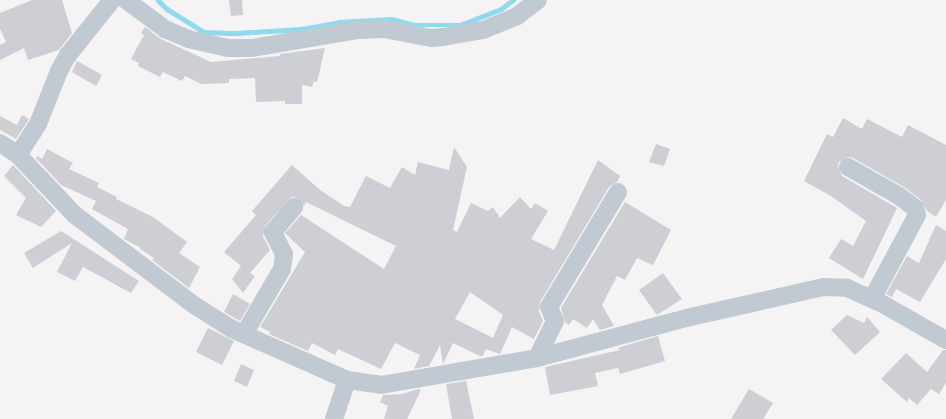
<!DOCTYPE html>
<style>
body{margin:0}
#map{position:relative;width:946px;height:419px;overflow:hidden;background:#f5f3f3;font-family:"PT Sans",sans-serif}
div>[style]{position:absolute}
[style*='--x']{left:calc(var(--x)*1px);top:calc(var(--y)*1px);width:calc(var(--w)*1px);rotate:calc(var(--a)*1deg)}
.stream>*{height:4.5px;margin:-2.25px;padding:0 2.25px;transform-origin:2.25px;border-radius:2.25px;background:#90daee}
.building>*{inset:0;background:#cdcfd5}
.minor>*{height:18px;margin:-9px;padding:0 9px;transform-origin:9px;border-radius:9px;background:#c1cad2}
span{translate:-50% -50%;white-space:nowrap;text-align:center;line-height:1.15;-webkit-text-stroke:3px #fff;paint-order:stroke}
</style>
<div id="map">
<div class="stream">
<i style="--x:158;--y:0;--w:13;--a:45"></i>
<i style="--x:167;--y:9;--w:44;--a:31.9"></i>
<i style="--x:204;--y:32;--w:32;--a:2"></i>
<i style="--x:236;--y:33;--w:65;--a:-3.5"></i>
<i style="--x:301;--y:29;--w:39;--a:-10"></i>
<i style="--x:339;--y:22;--w:52;--a:-3.3"></i>
<i style="--x:391;--y:19;--w:25;--a:14"></i>
<i style="--x:415;--y:25;--w:45;--a:0"></i>
<i style="--x:460;--y:25;--w:44;--a:-21.3"></i>
<i style="--x:501;--y:9;--w:15;--a:-37"></i>
</div>
<div class="building">
<i style="clip-path:polygon(32px 0,62px 0,72px 33px,59px 50px,28px 60px,24px 48px,0 60px,0 45px,6px 42px,0 29px,0 13px)"></i>
<i style="clip-path:polygon(229px 0,242px 0,243px 15px,231px 16px)"></i>
<i style="clip-path:polygon(145px 27px,161px 39px,211px 62px,280px 56px,280px 54px,325px 48px,317px 82px,314px 81px,312px 87px,302px 85px,302px 104px,285px 104px,285px 101px,256px 102px,255px 78px,229px 79px,229px 83px,201px 84px,185px 76px,182px 81px,163px 72px,160px 77px,138px 66px,139px 63px,131px 59px,144px 35px,141px 33px)"></i>
<i style="clip-path:polygon(77px 61px,102px 75px,96px 86px,72px 72px)"></i>
<i style="clip-path:polygon(22px 115px,29px 119px,16px 139px,0 130px,0 116px,17px 125px)"></i>
<i style="clip-path:polygon(843px 118px,862px 129px,867px 119px,902px 137px,908px 125px,946px 145px,946px 200px,936px 217px,927px 211px,921px 200px,904px 187px,853px 158px,848px 157px,839px 162px,838px 167px,842px 176px,897px 208px,863px 279px,829px 258px,841px 239px,853px 246px,866px 221px,831px 196px,804px 181px,827px 134px,833px 137px)"></i>
<i style="clip-path:polygon(656px 144px,670px 149px,664px 166px,649px 162px)"></i>
<i style="clip-path:polygon(evenodd,454px 147px,467px 167px,453px 230px,457px 232px,471px 203px,488px 211px,493px 207px,500px 218px,520px 197px,531px 209px,535px 203px,548px 211px,531px 239px,554px 250px,598px 160px,620px 176px,617px 182px,609px 187px,540px 302px,539px 311px,543px 321px,534px 339px,512px 327px,500px 354px,486px 349px,482px 357px,453px 343px,443px 364px,440px 345px,429px 366px,414px 369px,420px 355px,395px 343px,381px 369px,338px 349px,335px 355px,312px 343px,308px 351px,269px 334px,270px 332px,260px 327px,305px 252px,285px 233px,301px 215px,384px 269px,396px 246px,306px 202px,304px 206px,296px 197px,291px 197px,265px 226px,263px 236px,270px 250px,250px 273px,255px 276px,243px 293px,232px 279px,241px 266px,224px 252px,256px 215px,252px 211px,292px 165px,320px 190px,344px 206px,350px 207px,366px 176px,390px 188px,402px 167px,415px 175px,418px 162px,449px 170px,454px 147px,470px 292px,503px 315px,493px 338px,455px 319px,470px 292px)"></i>
<i style="clip-path:polygon(47px 149px,73px 163px,69px 169px,99px 183px,97px 187px,117px 197px,116px 199px,153px 217px,187px 242px,179px 253px,200px 267px,189px 288px,152px 260px,154px 258px,140px 249px,141px 248px,124px 239px,128px 229px,92px 209px,96px 201px,61px 185px,36px 158px,37px 156px,42px 159px)"></i>
<i style="clip-path:polygon(13px 165px,56px 211px,41px 227px,16px 215px,26px 198px,4px 176px)"></i>
<i style="clip-path:polygon(625px 202px,671px 230px,653px 265px,637px 258px,625px 280px,617px 276px,602px 305px,614px 326px,600px 330px,593px 319px,587px 328px,573px 319px,569px 325px,565px 322px,561px 308px)"></i>
<i style="clip-path:polygon(936px 225px,946px 231px,946px 259px,920px 302px,896px 289px,892px 297px,886px 294px,907px 256px,919px 263px)"></i>
<i style="clip-path:polygon(61px 231px,139px 281px,131px 293px,83px 267px,75px 281px,57px 272px,72px 243px,33px 268px,24px 253px)"></i>
<i style="clip-path:polygon(663px 273px,682px 299px,657px 315px,639px 290px)"></i>
<i style="clip-path:polygon(233px 294px,250px 304px,240px 321px,224px 312px)"></i>
<i style="clip-path:polygon(847px 315px,864px 323px,867px 317px,880px 332px,855px 355px,831px 330px)"></i>
<i style="clip-path:polygon(208px 328px,234px 341px,222px 365px,196px 352px)"></i>
<i style="clip-path:polygon(658px 336px,665px 361px,620px 374px,618px 368px,595px 373px,598px 386px,550px 395px,545px 367px,620px 350px,617px 348px)"></i>
<i style="clip-path:polygon(943px 350px,946px 350px,946px 383px,939px 394px,931px 389px,917px 405px,909px 398px,907px 402px,881px 379px,906px 353px,927px 372px)"></i>
<i style="clip-path:polygon(241px 364px,254px 370px,247px 387px,234px 381px)"></i>
<i style="clip-path:polygon(466px 381px,474px 419px,452px 419px,446px 384px)"></i>
<i style="clip-path:polygon(418px 389px,421px 390px,407px 419px,384px 419px,388px 406px,380px 402px,383px 395px,402px 394px)"></i>
<i style="clip-path:polygon(749px 389px,773px 403px,763px 419px,731px 419px)"></i>
</div>
<div class="minor">
<i style="--x:126;--y:0;--w:49;--a:36.6"></i>
<i style="--x:165;--y:29;--w:25;--a:23"></i>
<i style="--x:188;--y:39;--w:41;--a:12.7"></i>
<i style="--x:228;--y:48;--w:24;--a:0"></i>
<i style="--x:252;--y:48;--w:108;--a:-9.6"></i>
<i style="--x:358;--y:30;--w:26;--a:-2"></i>
<i style="--x:384;--y:29;--w:48;--a:10.8"></i>
<i style="--x:431;--y:38;--w:12;--a:-5"></i>
<i style="--x:443;--y:37;--w:41;--a:-9.9"></i>
<i style="--x:483;--y:30;--w:37;--a:-22"></i>
<i style="--x:517;--y:16;--w:26;--a:-37"></i>
<i style="--x:0;--y:143;--w:22;--a:34"></i>
<i style="--x:18;--y:155;--w:83;--a:46.5"></i>
<i style="--x:75;--y:215;--w:149;--a:37.1"></i>
<i style="--x:194;--y:305;--w:45;--a:32.3"></i>
<i style="--x:232;--y:329;--w:126;--a:23.9"></i>
<i style="--x:347;--y:380;--w:34;--a:8"></i>
<i style="--x:381;--y:385;--w:158;--a:-9.8"></i>
<i style="--x:537;--y:358;--w:154;--a:-15"></i>
<i style="--x:686;--y:318;--w:141;--a:-12.7"></i>
<i style="--x:824;--y:287;--w:23;--a:2"></i>
<i style="--x:847;--y:288;--w:35;--a:24"></i>
<i style="--x:879;--y:302;--w:77;--a:29.6"></i>
<i style="--x:18;--y:155;--w:37;--a:-57"></i>
<i style="--x:38;--y:124;--w:57;--a:-68.4"></i>
<i style="--x:59;--y:71;--w:18;--a:-61"></i>
<i style="--x:68;--y:55;--w:70;--a:-51.3"></i>
<i style="--x:848;--y:167;--w:59;--a:29.6"></i>
<i style="--x:899;--y:196;--w:20;--a:37"></i>
<i style="--x:915;--y:208;--w:7;--a:74"></i>
<i style="--x:917;--y:215;--w:95;--a:118.2"></i>
<i style="--x:244;--y:334;--w:75;--a:-59.7"></i>
<i style="--x:282;--y:269;--w:15;--a:-82"></i>
<i style="--x:284;--y:254;--w:25;--a:-117"></i>
<i style="--x:273;--y:232;--w:33;--a:-50"></i>
<i style="--x:537;--y:358;--w:41;--a:-64.1"></i>
<i style="--x:555;--y:321;--w:15;--a:-113"></i>
<i style="--x:549;--y:307;--w:134;--a:-59"></i>
<i style="--x:334;--y:419;--w:41;--a:-71.6"></i>
</div>
</div>
